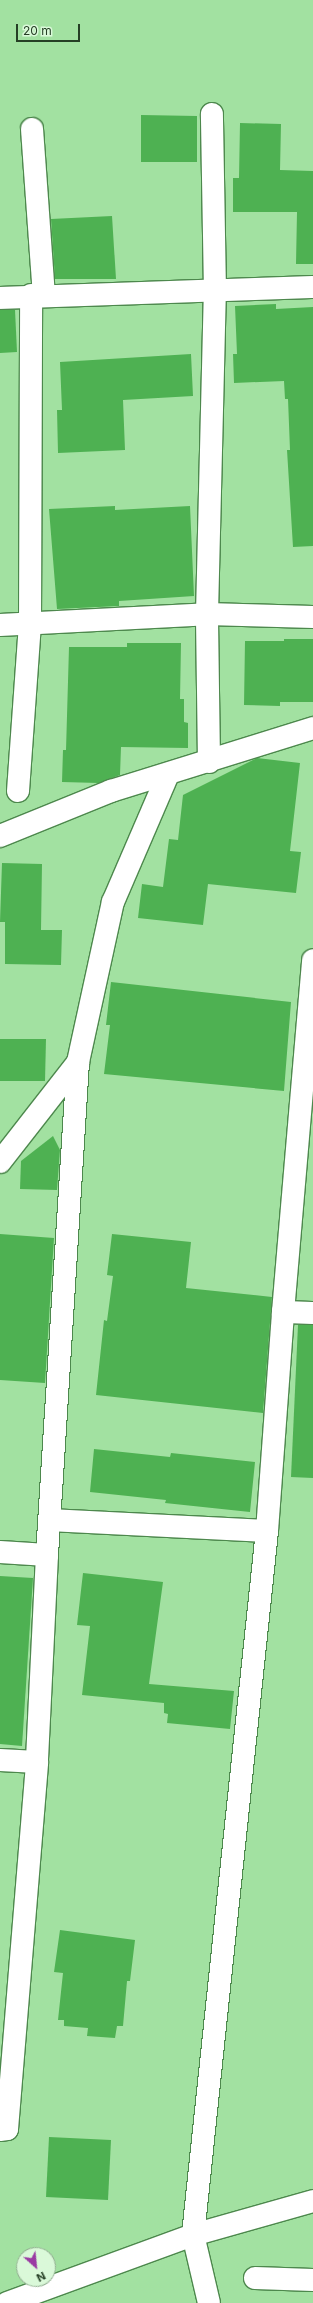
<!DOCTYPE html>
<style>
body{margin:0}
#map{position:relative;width:313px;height:2303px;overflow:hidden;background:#a2e1a1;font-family:Inter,sans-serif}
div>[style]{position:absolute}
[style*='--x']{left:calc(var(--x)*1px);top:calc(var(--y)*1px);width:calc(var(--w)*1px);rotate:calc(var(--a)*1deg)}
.building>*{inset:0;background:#4eb152}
.roads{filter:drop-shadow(1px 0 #4d884d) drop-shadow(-1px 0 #4d884d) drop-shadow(0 1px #4d884d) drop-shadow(0 -1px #4d884d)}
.minor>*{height:22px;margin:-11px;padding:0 11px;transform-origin:11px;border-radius:11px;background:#fff}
span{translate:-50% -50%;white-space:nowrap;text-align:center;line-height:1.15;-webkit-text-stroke:3.5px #daf9d9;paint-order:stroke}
.north{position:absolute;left:16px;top:2247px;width:40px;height:40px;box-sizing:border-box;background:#daf9d9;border:1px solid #92af91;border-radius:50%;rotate:153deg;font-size:11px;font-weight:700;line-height:16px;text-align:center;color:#253f25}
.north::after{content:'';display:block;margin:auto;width:14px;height:18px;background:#9a3ba3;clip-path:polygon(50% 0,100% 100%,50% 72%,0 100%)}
.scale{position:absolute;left:16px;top:24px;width:64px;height:18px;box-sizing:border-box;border:2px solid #253f25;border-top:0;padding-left:5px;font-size:12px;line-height:14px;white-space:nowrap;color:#253f25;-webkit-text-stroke:3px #daf9d9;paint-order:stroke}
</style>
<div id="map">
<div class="building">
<i style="clip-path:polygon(141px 115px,197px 116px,197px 162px,141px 162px)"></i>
<i style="clip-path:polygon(240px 123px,281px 124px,280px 170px,313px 171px,313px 264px,296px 264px,297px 212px,233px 212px,233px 178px,239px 178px)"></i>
<i style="clip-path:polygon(112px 216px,116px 279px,55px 279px,51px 219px)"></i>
<i style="clip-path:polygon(276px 304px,276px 309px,313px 307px,313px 546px,293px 547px,287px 450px,290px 450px,288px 399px,285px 399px,284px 381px,234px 383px,233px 354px,237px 354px,235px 306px)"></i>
<i style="clip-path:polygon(0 310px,15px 310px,17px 352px,0 353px)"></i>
<i style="clip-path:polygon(191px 354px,193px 396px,123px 400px,125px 450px,58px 453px,57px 410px,62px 410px,60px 362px)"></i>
<i style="clip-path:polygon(115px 506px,115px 510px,190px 506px,194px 596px,119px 601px,119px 606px,57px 609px,49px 509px)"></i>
<i style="clip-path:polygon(284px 639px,313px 639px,313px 702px,280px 702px,280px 706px,244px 705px,245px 641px,284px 641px)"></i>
<i style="clip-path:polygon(127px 643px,181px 643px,180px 699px,184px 699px,184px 722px,188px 723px,188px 748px,121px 747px,120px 775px,99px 783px,62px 782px,63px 750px,66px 750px,69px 647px,127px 647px)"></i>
<i style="clip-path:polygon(257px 758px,300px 763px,290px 851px,301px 852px,296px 893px,208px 884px,203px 925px,138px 918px,142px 884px,163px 887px,169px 839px,178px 840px,183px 795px)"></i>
<i style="clip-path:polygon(2px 863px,42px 864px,41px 930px,62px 930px,61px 965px,5px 964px,5px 922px,0 922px)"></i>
<i style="clip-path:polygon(111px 982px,291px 1002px,284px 1091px,104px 1074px,110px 1025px,106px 1025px)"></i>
<i style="clip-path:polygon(0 1039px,46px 1039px,45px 1081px,0 1081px)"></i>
<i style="clip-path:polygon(53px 1136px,60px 1150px,57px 1190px,20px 1189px,21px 1161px)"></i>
<i style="clip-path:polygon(0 1234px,54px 1238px,45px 1383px,0 1380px)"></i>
<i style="clip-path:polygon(112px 1234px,191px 1242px,186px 1288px,272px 1297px,263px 1413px,96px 1395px,104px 1320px,107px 1321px,113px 1276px,107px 1275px)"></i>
<i style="clip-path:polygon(298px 1325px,313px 1325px,313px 1478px,291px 1477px)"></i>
<i style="clip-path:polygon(94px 1449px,170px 1457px,171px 1453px,255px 1462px,250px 1512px,165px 1503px,166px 1500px,90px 1492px)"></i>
<i style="clip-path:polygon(83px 1573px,163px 1582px,149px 1684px,234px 1691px,230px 1729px,167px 1723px,168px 1714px,164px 1713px,164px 1703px,82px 1695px,90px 1626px,77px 1625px)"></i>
<i style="clip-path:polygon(0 1576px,33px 1578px,22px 1746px,0 1744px)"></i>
<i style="clip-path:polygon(60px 1930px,135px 1940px,130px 1981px,127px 1981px,123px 2026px,117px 2026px,115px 2038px,87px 2036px,88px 2028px,64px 2026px,64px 2020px,58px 2020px,63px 1973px,54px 1972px)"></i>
<i style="clip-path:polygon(49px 2137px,111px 2140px,108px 2200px,46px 2197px)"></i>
</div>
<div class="roads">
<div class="minor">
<i style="--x:32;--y:129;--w:166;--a:85.9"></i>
<i style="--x:0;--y:298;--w:313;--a:-2"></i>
<i style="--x:0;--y:625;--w:207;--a:-3"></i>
<i style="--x:207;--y:614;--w:106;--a:1.6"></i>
<i style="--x:209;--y:762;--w:148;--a:-90.8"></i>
<i style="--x:207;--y:614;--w:322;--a:-88.6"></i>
<i style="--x:215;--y:292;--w:178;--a:-91"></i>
<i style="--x:18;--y:791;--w:167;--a:-85.9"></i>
<i style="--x:30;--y:624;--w:329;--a:-89.8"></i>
<i style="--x:0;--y:836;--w:120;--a:-22.1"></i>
<i style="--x:111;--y:791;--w:212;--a:-17.3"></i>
<i style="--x:0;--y:1162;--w:127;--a:-52"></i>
<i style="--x:78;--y:1062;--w:164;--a:-77.7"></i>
<i style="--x:113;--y:902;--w:139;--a:-66.7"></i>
<i style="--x:283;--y:1312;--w:30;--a:2"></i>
<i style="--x:49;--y:1520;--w:218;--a:2.9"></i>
<i style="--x:0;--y:1552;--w:47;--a:3.7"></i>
<i style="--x:47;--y:1555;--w:207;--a:92.8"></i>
<i style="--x:37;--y:1762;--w:37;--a:-177"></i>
<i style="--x:47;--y:1555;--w:494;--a:-86.4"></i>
<i style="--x:0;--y:2130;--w:7;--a:-8"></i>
<i style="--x:7;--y:2129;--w:368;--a:-85.3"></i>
<i style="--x:255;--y:2278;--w:58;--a:2"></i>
<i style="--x:7;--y:2303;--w:198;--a:-20.1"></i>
<i style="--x:193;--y:2235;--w:125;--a:-15.8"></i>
<i style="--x:209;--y:2303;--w:70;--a:-103.2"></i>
<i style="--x:193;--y:2235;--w:708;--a:-84"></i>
<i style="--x:267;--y:1531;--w:220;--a:-85.8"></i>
<i style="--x:283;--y:1312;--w:353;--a:-85.1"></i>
</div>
</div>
<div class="north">N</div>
<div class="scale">20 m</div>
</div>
